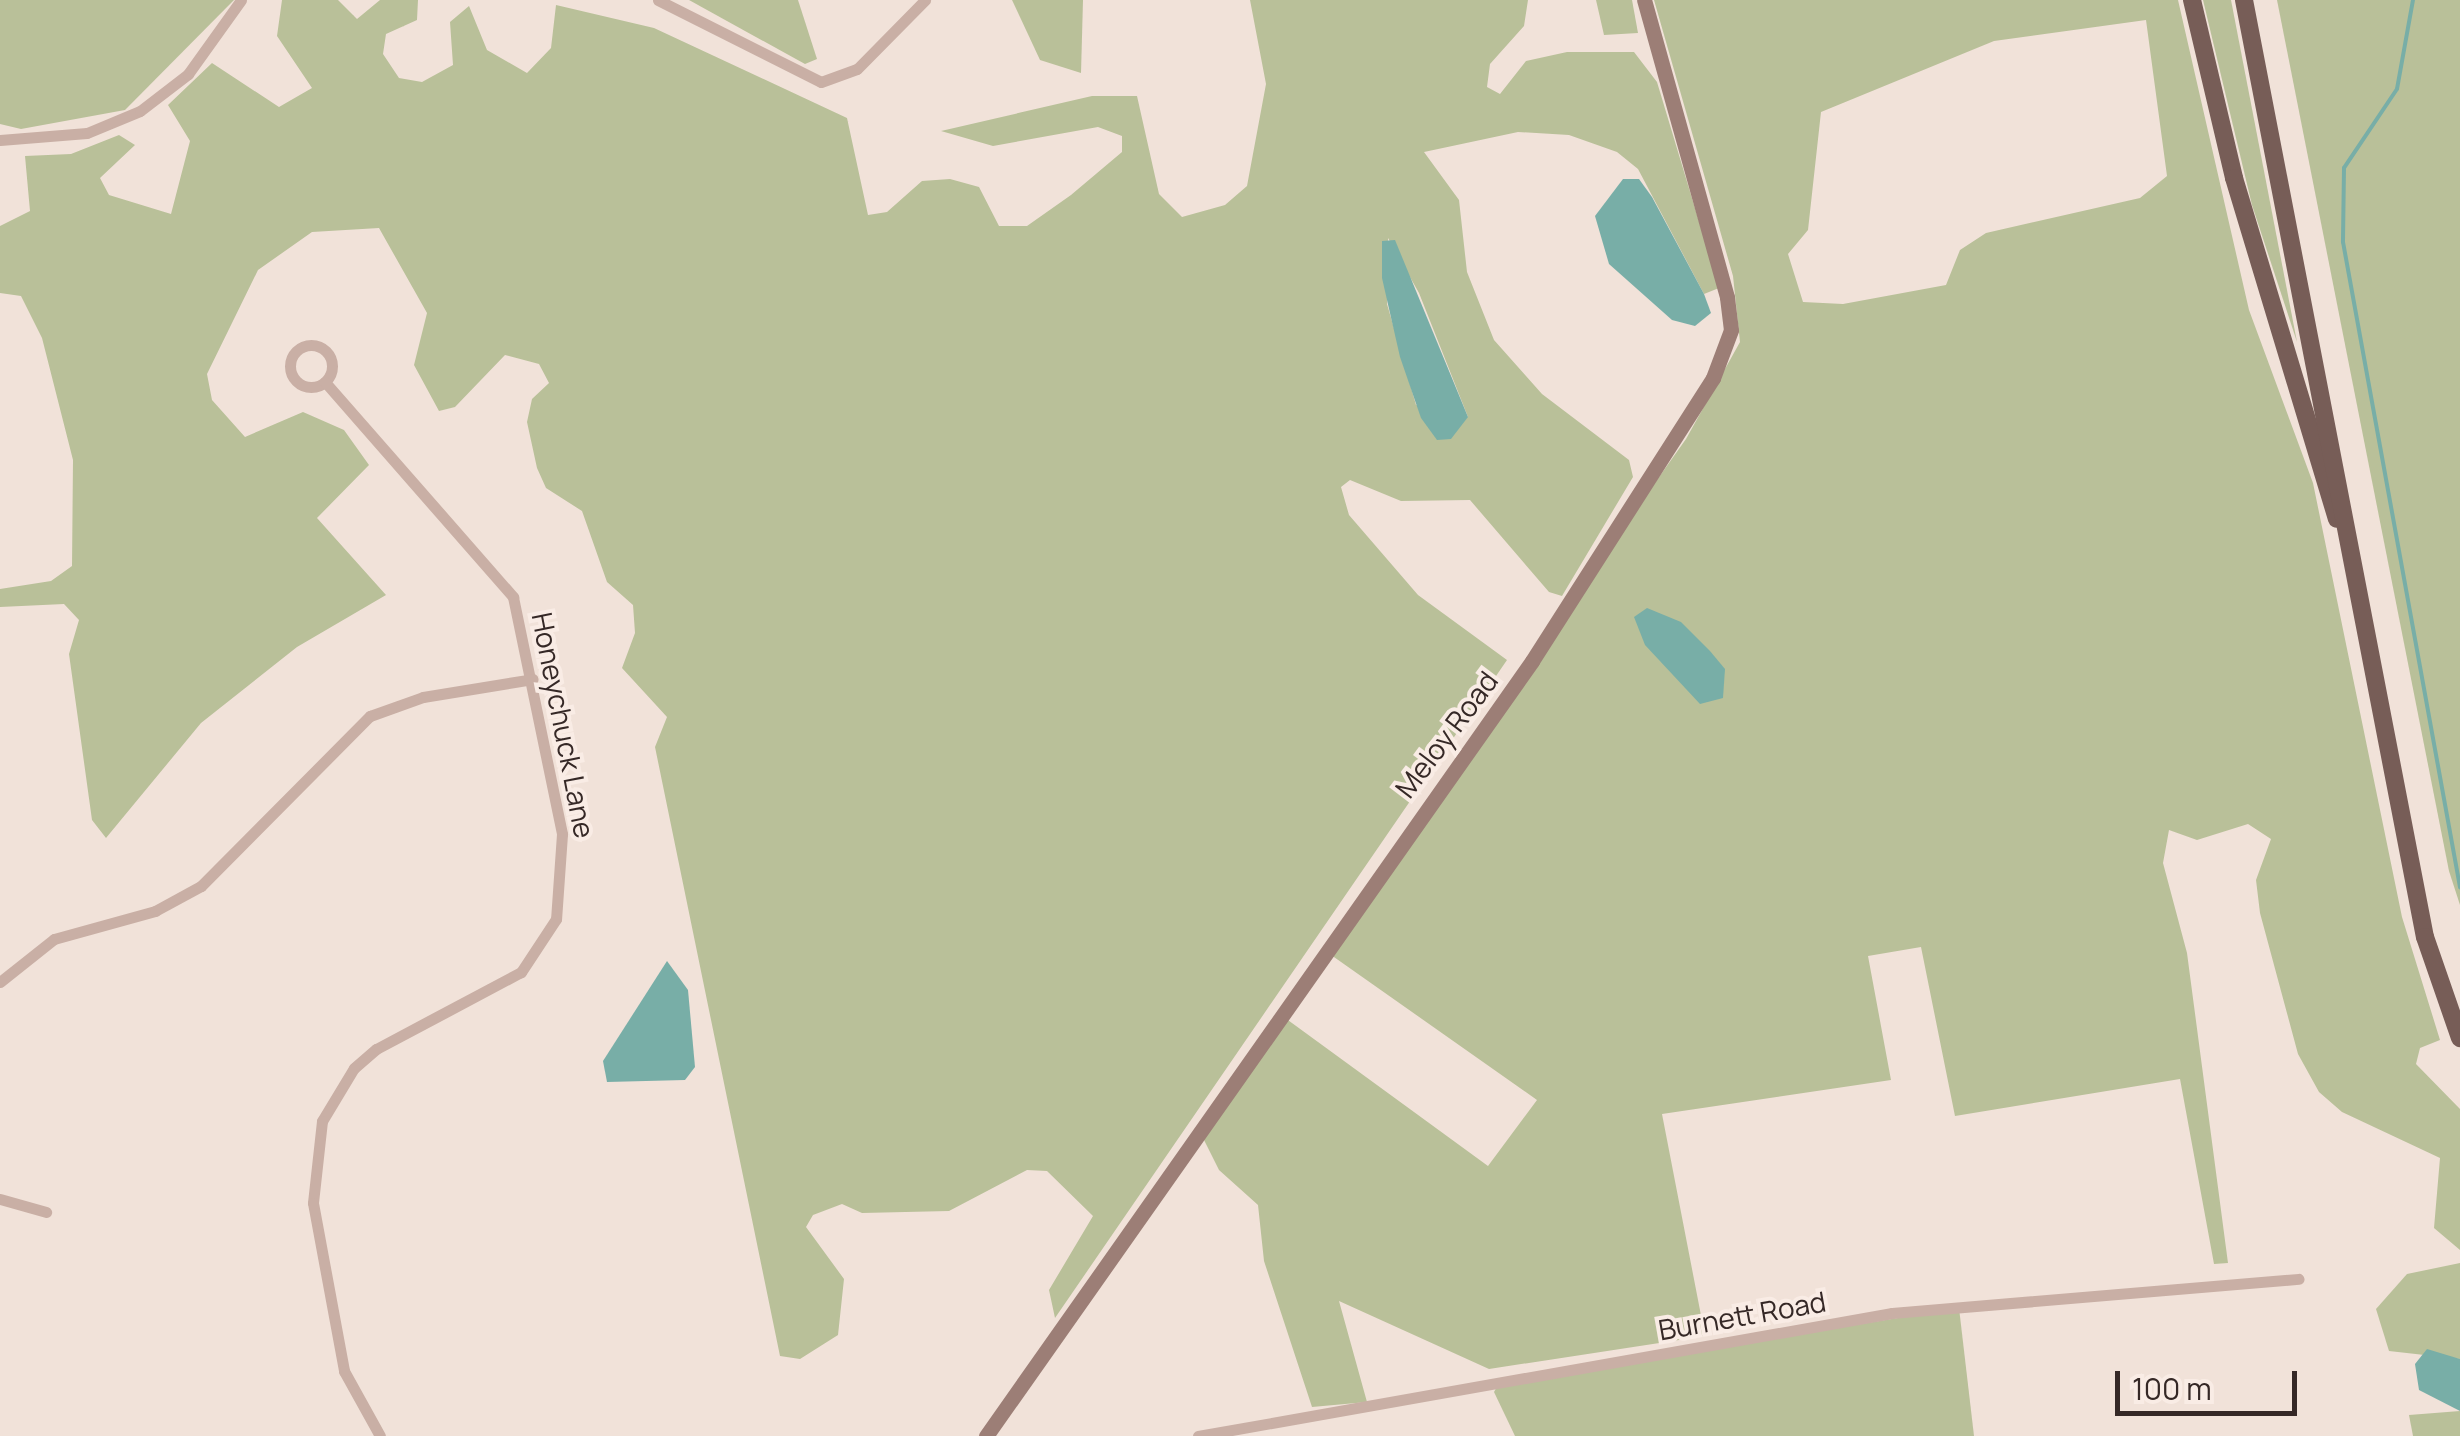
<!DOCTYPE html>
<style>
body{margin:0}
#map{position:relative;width:2460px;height:1436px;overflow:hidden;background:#f1e2d9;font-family:Manrope,sans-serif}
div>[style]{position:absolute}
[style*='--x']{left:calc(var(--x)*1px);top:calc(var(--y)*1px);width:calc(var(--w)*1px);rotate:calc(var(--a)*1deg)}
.green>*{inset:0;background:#b9c099}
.water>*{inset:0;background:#78aea7}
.stream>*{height:4px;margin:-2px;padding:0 2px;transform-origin:2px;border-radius:2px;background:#78aea7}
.street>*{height:11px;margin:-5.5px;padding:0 5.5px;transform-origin:5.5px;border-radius:5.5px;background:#c9afa5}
.street>.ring{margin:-5.5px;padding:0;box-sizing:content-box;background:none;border:11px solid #c9afa5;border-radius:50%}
.secondary>*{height:15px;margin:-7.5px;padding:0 7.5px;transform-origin:7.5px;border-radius:7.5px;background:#9c7e76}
.primary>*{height:18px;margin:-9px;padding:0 9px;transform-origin:9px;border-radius:9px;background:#775d57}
span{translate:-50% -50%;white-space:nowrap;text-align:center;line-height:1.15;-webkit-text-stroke:8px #f9ece5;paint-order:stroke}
.street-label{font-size:28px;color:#352826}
.scale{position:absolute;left:2115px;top:1371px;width:182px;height:45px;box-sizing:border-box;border:5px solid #352826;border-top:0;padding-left:12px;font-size:30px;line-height:35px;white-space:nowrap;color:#352826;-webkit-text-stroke:8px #f9ece5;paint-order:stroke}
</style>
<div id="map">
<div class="green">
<i style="clip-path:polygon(0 0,234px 0,125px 110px,21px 129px,0 124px)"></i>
<i style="clip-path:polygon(evenodd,282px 0,338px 0,357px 19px,380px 0,418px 0,417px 20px,386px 34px,383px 54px,399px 78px,422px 82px,453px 65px,450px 22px,469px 6px,487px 50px,527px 73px,551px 48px,556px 5px,654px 28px,847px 118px,868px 215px,887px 212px,922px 181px,950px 179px,979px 187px,999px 226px,1027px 226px,1071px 195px,1122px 152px,1122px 136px,1098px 127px,993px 146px,941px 131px,1092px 96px,1137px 96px,1159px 194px,1182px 217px,1225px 205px,1247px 186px,1266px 84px,1250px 0,1528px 0,1524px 26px,1490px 64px,1487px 87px,1500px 94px,1526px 61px,1567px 52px,1634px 52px,1657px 82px,1719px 288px,1704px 294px,1638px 169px,1617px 152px,1569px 135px,1518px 132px,1424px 152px,1459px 200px,1467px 272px,1494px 340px,1542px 394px,1629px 460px,1633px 477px,1562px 596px,1549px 592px,1470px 500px,1401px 501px,1350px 480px,1341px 487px,1349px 515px,1418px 595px,1507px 660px,1055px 1318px,1049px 1290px,1093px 1216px,1047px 1171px,1027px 1170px,949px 1211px,862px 1213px,842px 1204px,813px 1215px,806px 1227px,844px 1279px,838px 1335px,800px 1359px,780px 1356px,655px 747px,667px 717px,622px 668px,635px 633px,633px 605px,607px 582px,582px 511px,546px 488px,537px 468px,527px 422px,532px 399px,549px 383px,539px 364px,505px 355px,455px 407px,439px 411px,414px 365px,427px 313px,379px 228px,312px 232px,258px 270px,207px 374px,212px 400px,245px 437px,303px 412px,344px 430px,369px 465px,317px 518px,386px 595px,297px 647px,201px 723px,106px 838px,92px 820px,69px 654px,79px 620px,64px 604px,0 607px,0 589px,51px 581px,72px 566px,73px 460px,42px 338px,21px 296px,0 293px,0 226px,30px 211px,25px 156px,71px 154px,119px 135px,135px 145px,100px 178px,109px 195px,171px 214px,190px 141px,168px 105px,212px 63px,279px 107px,312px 88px,277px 36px,282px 0,1388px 238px,1419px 293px,1468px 417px,1416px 405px,1387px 304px,1388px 238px)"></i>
<i style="clip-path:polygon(689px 0,798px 0,817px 59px,805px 64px)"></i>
<i style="clip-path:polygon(1012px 0,1083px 0,1081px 73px,1040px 60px)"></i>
<i style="clip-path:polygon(1596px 0,1632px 0,1638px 33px,1604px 35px)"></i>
<i style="clip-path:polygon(evenodd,1654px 0,2178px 0,2249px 310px,2313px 483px,2402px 917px,2440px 1040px,2420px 1048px,2416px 1064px,2460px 1109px,2460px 1250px,2434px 1228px,2440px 1158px,2342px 1112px,2319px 1092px,2298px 1054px,2260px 913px,2256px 880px,2271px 839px,2248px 824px,2197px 840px,2169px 830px,2163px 863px,2187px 953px,2228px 1263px,2214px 1264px,2180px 1079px,1955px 1116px,1921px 947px,1868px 956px,1891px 1080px,1662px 1114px,1705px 1336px,1489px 1369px,1339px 1301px,1367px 1402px,1312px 1407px,1264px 1261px,1258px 1205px,1219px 1170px,1198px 1128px,1281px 1015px,1488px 1166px,1537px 1100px,1324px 950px,1686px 439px,1740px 342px,1733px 276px,1654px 0,2146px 20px,2167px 176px,2140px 198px,1986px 233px,1960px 250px,1946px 285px,1843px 304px,1803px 302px,1788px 254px,1808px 230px,1821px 112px,1994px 41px,2146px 20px)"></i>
<i style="clip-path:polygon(2203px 0,2231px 0,2297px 342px,2252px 205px)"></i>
<i style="clip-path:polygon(2277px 0,2460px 0,2460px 905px,2449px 871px)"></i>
<i style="clip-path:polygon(2460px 1263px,2460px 1359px,2389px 1351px,2376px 1309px,2407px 1274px)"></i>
<i style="clip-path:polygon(1959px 1308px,1974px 1436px,1515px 1436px,1494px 1392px,1499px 1383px)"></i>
<i style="clip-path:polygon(2460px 1411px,2460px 1436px,2413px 1436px,2409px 1415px)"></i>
</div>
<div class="water">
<i style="clip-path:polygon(1623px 179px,1639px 179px,1652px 197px,1704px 294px,1711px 313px,1695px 326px,1672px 320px,1609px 264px,1595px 216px)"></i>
<i style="clip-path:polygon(1395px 240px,1468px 417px,1451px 439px,1437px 440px,1421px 418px,1400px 357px,1382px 278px,1382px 241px)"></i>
<i style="clip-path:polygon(1647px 608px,1681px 622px,1710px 651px,1725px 669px,1723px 698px,1700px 704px,1645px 645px,1634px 617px)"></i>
<i style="clip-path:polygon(667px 961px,688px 990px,695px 1067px,685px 1080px,607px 1082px,603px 1061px)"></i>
<i style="clip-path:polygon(2427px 1349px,2460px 1359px,2460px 1411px,2419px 1390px,2415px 1364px)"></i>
</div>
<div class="stream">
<i style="--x:2413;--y:0;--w:90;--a:100.2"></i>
<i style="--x:2397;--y:89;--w:95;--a:123.9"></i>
<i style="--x:2344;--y:168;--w:74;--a:90.8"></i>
<i style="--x:2343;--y:242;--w:656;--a:79.72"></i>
</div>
<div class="street">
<i style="--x:658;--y:0;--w:182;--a:26.7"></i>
<i style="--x:821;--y:82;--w:38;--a:-20"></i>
<i style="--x:857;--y:69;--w:97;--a:-45.4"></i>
<i style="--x:0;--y:140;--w:87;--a:-4.6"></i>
<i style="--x:87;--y:133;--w:57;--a:-22.5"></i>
<i style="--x:140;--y:111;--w:61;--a:-37.6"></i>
<i style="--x:188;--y:74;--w:91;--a:-54.4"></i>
<i class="ring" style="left:290px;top:345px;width:31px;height:31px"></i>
<i style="--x:325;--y:382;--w:286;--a:48.8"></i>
<i style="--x:513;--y:597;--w:242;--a:78.3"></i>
<i style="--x:562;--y:834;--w:85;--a:94"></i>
<i style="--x:556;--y:919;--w:64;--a:123.4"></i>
<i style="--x:521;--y:972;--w:164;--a:152"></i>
<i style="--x:376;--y:1049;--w:29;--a:139"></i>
<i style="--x:354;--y:1068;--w:62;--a:121.1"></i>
<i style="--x:322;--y:1121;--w:82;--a:96.3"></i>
<i style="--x:313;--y:1203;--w:171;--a:79.5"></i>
<i style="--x:344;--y:1371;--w:74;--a:61"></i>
<i style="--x:0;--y:982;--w:69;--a:-38.5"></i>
<i style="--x:54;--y:939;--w:105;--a:-15.5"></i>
<i style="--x:155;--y:911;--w:52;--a:-28.5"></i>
<i style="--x:201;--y:886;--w:240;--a:-45.2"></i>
<i style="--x:370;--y:716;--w:56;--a:-19.7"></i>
<i style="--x:423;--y:697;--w:111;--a:-9.3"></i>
<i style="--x:0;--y:1199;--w:48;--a:15.8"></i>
<i style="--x:1198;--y:1436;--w:705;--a:-10.05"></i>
<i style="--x:1892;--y:1313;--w:408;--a:-4.8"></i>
</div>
<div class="secondary">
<i style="--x:986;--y:1436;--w:948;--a:-54.83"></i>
<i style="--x:1532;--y:661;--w:336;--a:-57.4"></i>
<i style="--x:1713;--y:378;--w:51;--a:-69.4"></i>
<i style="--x:1731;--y:330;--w:33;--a:-97"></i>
<i style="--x:1727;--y:297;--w:308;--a:-105.6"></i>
</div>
<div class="primary">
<i style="--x:2192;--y:0;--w:183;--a:76.7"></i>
<i style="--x:2234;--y:178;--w:356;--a:73.2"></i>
<i style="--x:2244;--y:0;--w:954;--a:79.07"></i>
<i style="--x:2425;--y:937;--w:107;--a:70.9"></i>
</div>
<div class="street-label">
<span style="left:564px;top:725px;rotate:79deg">Honeychuck Lane</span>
<span style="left:1446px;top:734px;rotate:-53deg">Meloy Road</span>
<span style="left:1742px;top:1315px;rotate:-10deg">Burnett Road</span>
</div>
<div class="scale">100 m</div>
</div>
